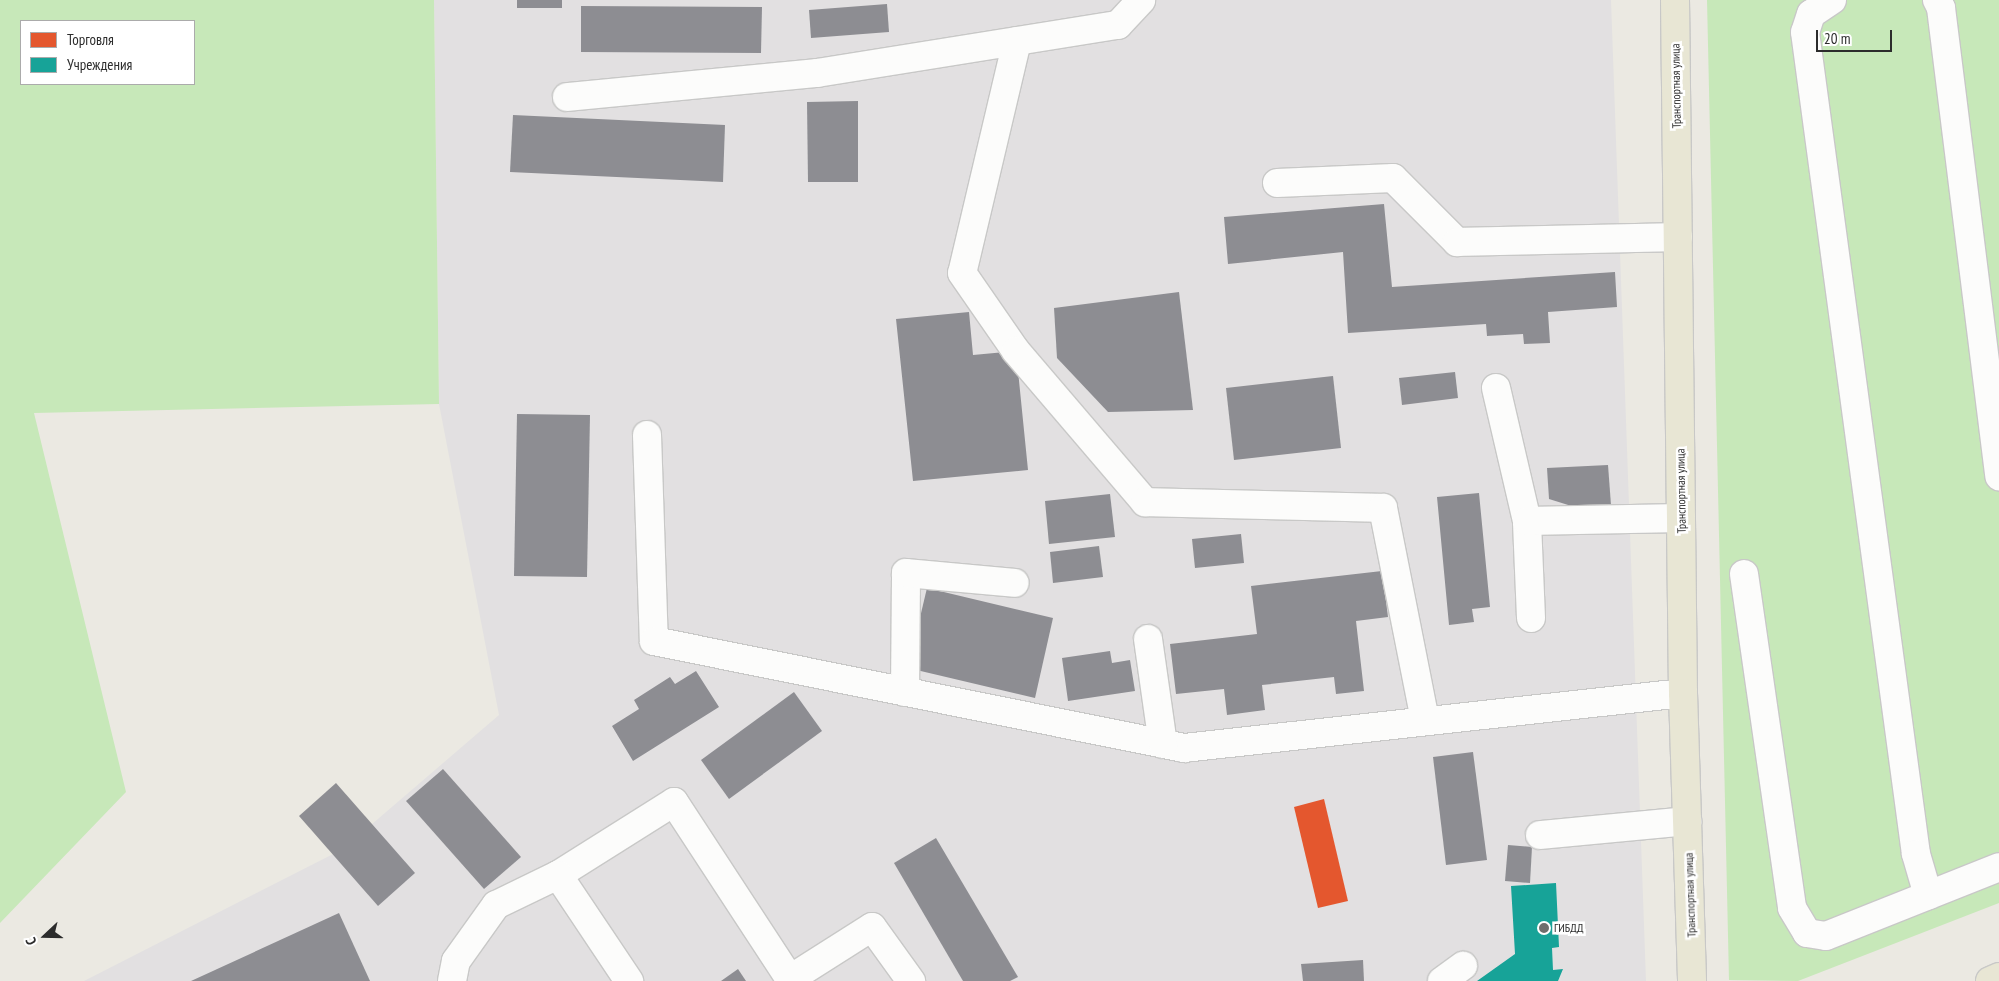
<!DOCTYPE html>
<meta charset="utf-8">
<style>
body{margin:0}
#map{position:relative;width:1999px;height:981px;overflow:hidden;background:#ebe9e2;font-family:"PT Sans Narrow",sans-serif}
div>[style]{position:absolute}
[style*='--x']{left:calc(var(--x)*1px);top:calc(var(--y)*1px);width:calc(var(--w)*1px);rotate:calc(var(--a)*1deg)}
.industrial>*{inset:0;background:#e2e0e1}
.green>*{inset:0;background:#c7e8b9}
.shops>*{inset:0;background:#e4572e}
.public>*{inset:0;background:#17a398}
.industry>*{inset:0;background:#8d8d92}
.roads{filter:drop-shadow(1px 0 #c8c8c7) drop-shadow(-1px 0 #c8c8c7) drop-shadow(0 1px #c8c8c7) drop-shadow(0 -1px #c8c8c7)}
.minor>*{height:28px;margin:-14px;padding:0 14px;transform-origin:14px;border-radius:14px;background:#fcfcfb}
.major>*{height:28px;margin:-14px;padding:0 14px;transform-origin:14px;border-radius:14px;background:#e8e6d4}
.dots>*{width:14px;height:14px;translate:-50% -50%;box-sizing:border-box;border:2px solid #fff;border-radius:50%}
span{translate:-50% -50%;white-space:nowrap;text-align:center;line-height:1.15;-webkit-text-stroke:5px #fff;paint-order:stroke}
.street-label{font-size:12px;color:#2c2c2c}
.poi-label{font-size:12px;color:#2c2c2c}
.left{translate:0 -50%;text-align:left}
.legend{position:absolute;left:20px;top:20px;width:175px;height:65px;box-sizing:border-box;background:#fff;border:1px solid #ababab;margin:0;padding:6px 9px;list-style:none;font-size:15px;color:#2c2c2c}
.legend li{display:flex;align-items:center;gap:10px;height:25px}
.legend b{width:25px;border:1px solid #ababab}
.north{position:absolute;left:20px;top:911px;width:50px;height:50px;-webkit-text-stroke:4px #fff;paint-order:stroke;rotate:249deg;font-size:14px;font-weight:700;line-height:20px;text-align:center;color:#2c2c2c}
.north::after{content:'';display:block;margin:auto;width:18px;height:22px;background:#2c2c2c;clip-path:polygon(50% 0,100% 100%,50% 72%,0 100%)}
.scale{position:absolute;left:1816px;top:30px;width:76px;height:22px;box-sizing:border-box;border:2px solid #2c2c2c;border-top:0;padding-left:6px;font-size:15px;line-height:18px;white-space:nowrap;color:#2c2c2c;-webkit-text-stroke:4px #fff;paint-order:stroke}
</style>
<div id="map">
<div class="industrial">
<i style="clip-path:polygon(434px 0,1611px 0,1646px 981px,84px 981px,343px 849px,499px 715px,439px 404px)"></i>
</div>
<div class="green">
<i style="clip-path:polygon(evenodd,0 0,434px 0,439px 404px,34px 413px,126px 792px,0 923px,0 0,194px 21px,194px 84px,21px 84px,21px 21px,194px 21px)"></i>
<i style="clip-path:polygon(1707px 0,1999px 0,1999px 903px,1798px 981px,1729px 980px)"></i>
</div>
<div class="shops">
<i style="clip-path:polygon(1324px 799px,1348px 901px,1318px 908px,1294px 807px)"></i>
</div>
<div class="public">
<i style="clip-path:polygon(1556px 883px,1559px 947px,1552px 948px,1553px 970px,1563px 969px,1558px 981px,1477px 981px,1515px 954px,1511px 886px)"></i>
</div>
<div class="industry">
<i style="clip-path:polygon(517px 0,562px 0,562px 8px,517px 8px)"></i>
<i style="clip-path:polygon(887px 4px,889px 32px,811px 38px,809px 10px)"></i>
<i style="clip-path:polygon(581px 6px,762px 7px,761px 53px,581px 52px)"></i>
<i style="clip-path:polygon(858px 101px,858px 182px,808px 182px,807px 102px)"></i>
<i style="clip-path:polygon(513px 115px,725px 125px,723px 182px,510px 172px)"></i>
<i style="clip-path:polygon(1384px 204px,1392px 287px,1615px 272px,1617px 307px,1548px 312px,1550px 343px,1524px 344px,1523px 334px,1487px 336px,1486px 324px,1348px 333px,1343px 252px,1228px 264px,1224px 217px)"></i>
<i style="clip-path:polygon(1179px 292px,1193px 410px,1108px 412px,1057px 358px,1054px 308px)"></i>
<i style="clip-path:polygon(969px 312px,973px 355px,1016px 351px,1028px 470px,913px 481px,896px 319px)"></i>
<i style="clip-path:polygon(1455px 372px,1458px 398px,1402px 405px,1399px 378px)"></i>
<i style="clip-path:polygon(1333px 376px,1341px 448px,1234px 460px,1226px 388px)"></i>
<i style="clip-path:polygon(517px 414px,590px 415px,587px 577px,514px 576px)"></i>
<i style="clip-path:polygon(1608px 465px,1611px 505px,1581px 509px,1549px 499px,1547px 468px)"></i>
<i style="clip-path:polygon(1479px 493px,1490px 607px,1472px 609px,1474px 622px,1449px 625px,1437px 497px)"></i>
<i style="clip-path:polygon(1110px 494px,1115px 537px,1049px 544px,1045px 501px)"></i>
<i style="clip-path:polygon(1241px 534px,1244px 563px,1195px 568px,1192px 539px)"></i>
<i style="clip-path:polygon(1099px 546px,1103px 577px,1053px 583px,1050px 552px)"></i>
<i style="clip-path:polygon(1382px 571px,1388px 617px,1356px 621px,1364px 691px,1336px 694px,1334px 677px,1262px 685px,1265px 710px,1227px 715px,1224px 689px,1176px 694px,1170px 644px,1257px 634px,1251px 586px)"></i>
<i style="clip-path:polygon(927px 588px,1053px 618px,1035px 698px,908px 668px)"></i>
<i style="clip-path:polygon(1110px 651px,1112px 663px,1130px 660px,1135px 691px,1068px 701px,1062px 658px)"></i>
<i style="clip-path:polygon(696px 671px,719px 707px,633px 761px,612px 726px,639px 709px,634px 700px,670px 677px,675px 684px)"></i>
<i style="clip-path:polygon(794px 692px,822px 731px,729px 799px,701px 760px)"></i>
<i style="clip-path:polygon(1473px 752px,1487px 860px,1446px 865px,1433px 757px)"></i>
<i style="clip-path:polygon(443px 769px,521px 857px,484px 889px,406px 801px)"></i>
<i style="clip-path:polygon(336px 783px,415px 873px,378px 906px,299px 816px)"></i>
<i style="clip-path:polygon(936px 838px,1018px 977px,1010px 981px,963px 981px,894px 863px)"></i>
<i style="clip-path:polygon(1508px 845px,1532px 847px,1530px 883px,1505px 881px)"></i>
<i style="clip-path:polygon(339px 913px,370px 981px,191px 981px)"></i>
<i style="clip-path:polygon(1363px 960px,1364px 981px,1303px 981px,1301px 964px)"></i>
<i style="clip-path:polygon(738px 969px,746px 981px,721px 981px)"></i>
</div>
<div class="roads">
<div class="minor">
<i style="--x:1832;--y:0;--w:25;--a:146"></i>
<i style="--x:1811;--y:14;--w:19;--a:108"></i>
<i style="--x:1805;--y:32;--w:829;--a:82.31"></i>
<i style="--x:1916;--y:854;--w:43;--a:73.7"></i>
<i style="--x:1937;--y:0;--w:9;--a:63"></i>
<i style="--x:1941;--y:8;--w:472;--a:82.9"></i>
<i style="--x:1017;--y:41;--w:238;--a:103.3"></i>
<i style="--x:962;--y:273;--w:95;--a:55.3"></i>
<i style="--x:1016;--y:351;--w:199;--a:49.5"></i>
<i style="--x:1145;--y:502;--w:238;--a:1.4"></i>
<i style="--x:1383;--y:508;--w:217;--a:78.8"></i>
<i style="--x:567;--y:97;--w:251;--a:-5.5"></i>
<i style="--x:817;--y:73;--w:305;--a:-9.1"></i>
<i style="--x:1118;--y:25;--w:34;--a:-47"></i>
<i style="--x:1277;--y:183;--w:116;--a:-2.5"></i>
<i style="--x:1393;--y:178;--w:91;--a:45"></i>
<i style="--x:1457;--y:242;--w:221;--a:-1.3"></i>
<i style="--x:1496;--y:388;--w:137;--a:76.9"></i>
<i style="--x:647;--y:435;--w:206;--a:88.1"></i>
<i style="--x:654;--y:641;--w:541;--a:11.41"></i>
<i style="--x:1184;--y:748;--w:502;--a:-6.29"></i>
<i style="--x:1744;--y:574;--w:337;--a:81.8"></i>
<i style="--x:1792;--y:908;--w:29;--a:59"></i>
<i style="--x:1807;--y:933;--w:19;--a:9"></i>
<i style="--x:1826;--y:936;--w:186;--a:-21.7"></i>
<i style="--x:1531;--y:618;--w:97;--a:-92.4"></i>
<i style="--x:1527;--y:521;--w:154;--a:-1.1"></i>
<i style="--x:1148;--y:639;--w:106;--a:81.9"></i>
<i style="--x:905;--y:692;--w:119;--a:-89.5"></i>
<i style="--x:906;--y:573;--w:109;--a:5.2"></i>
<i style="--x:1540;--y:835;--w:148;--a:-5.4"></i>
<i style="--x:558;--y:875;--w:137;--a:-32.2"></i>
<i style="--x:674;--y:802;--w:212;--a:56.8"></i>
<i style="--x:790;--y:979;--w:97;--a:-32.4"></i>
<i style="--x:872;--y:927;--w:67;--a:54.2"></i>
<i style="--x:452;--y:981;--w:20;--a:-79"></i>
<i style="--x:456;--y:961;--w:69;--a:-54.5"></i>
<i style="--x:496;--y:905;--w:69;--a:-25.8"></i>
<i style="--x:558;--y:875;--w:128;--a:56.2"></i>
<i style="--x:1442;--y:981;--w:26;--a:-36"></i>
</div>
<div class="major">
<i style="--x:1675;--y:0;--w:693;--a:89.34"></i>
<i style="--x:1683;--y:693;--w:288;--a:88.2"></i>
<i style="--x:1990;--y:981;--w:10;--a:-24"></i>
</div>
</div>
<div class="dots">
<i style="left:1544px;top:928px;background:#6f6e6c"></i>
</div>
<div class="street-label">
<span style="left:1676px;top:86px;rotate:-91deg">Транспортная улица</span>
<span style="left:1681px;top:491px;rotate:-91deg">Транспортная улица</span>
<span style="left:1690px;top:895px;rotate:-92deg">Транспортная улица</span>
</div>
<div class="poi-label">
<span class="left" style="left:1554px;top:928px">ГИБДД</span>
</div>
<ul class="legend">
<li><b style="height:14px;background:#e4572e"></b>Торговля</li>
<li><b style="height:14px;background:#17a398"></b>Учреждения</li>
</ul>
<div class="north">С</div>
<div class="scale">20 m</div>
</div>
